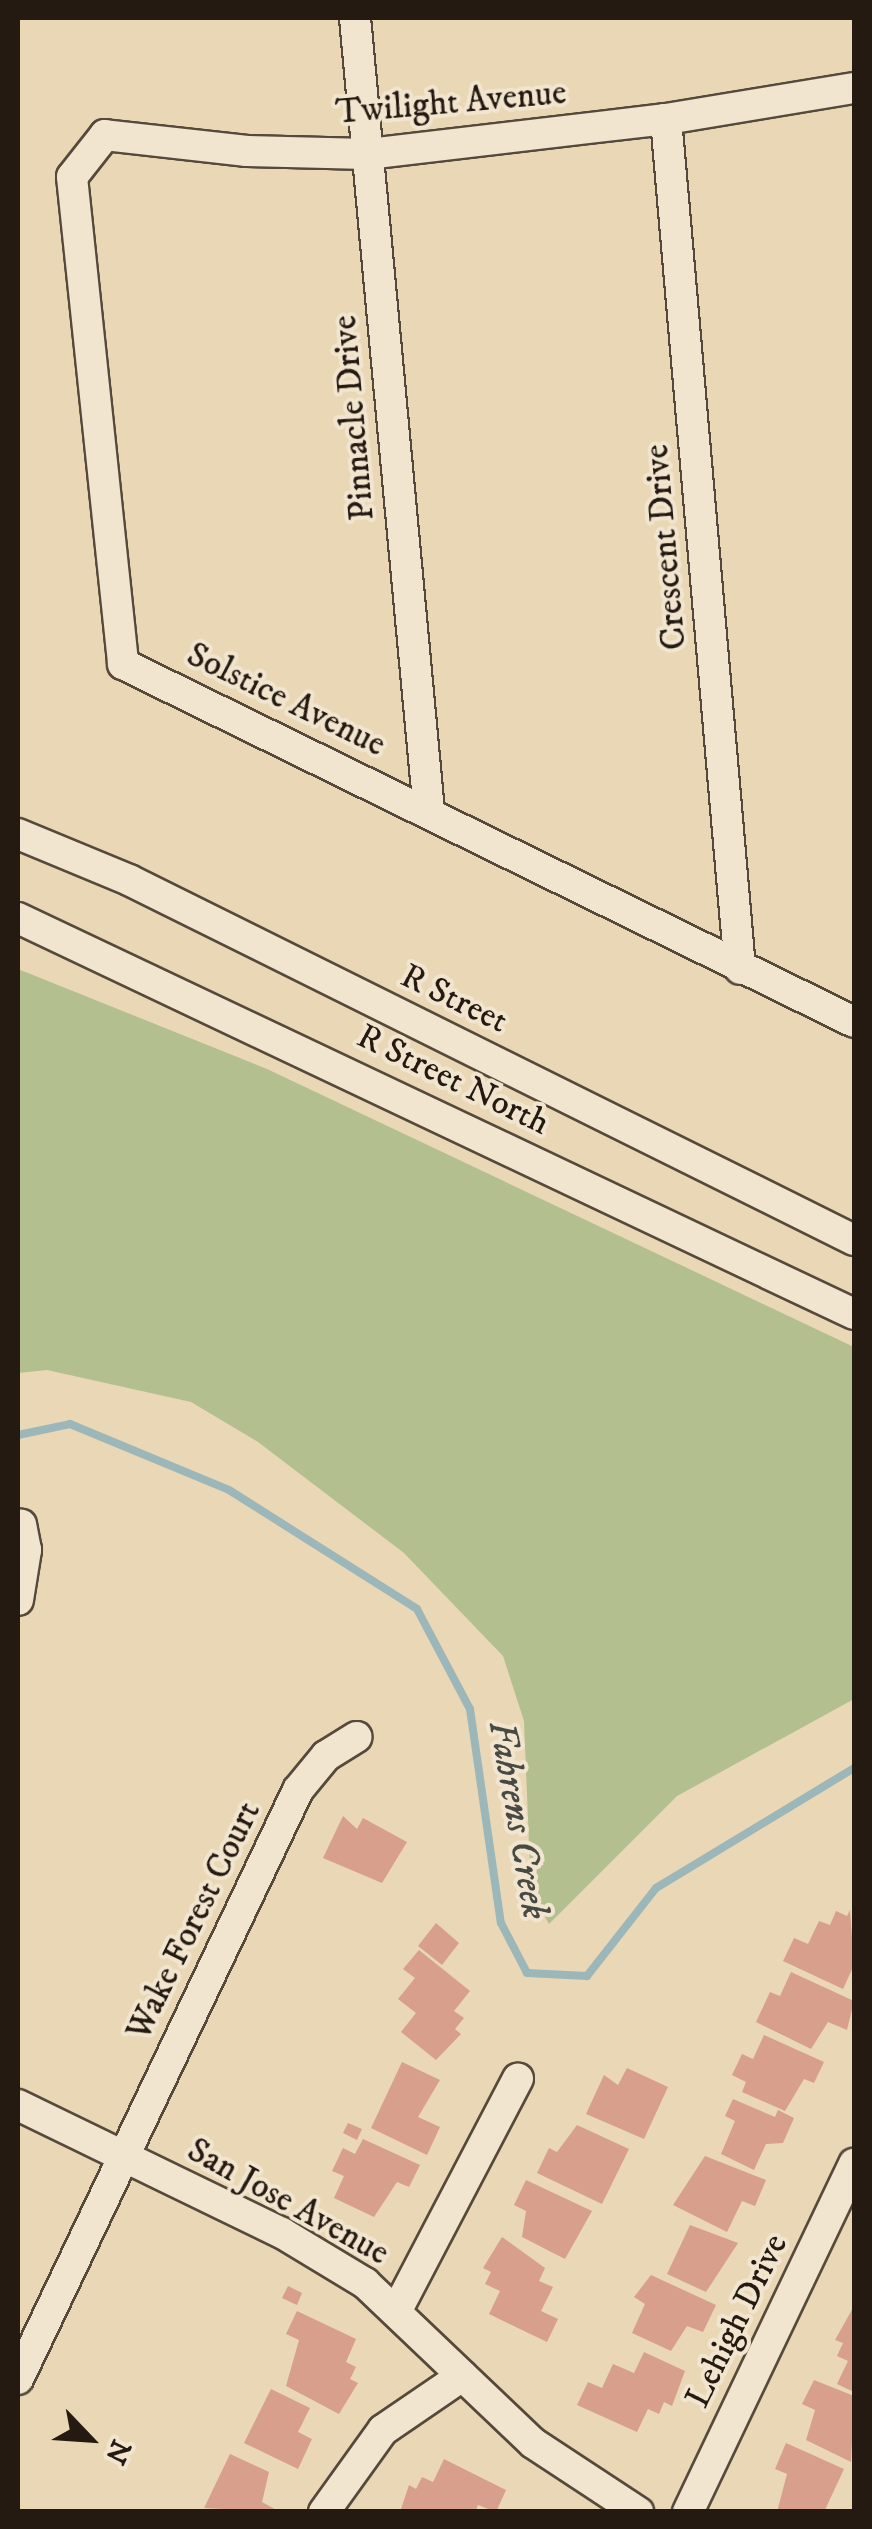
<!DOCTYPE html>
<style>
body{margin:0}
#map{position:relative;width:872px;height:2529px;overflow:hidden;background:#e9d7b5;font-family:"IM FELL DW Pica",serif}
div>[style]{position:absolute}
[style*='--x']{left:calc(var(--x)*1px);top:calc(var(--y)*1px);width:calc(var(--w)*1px);rotate:calc(var(--a)*1deg)}
.green>*{inset:0;background:#b4bf8f}
.stream>*{height:8px;margin:-4px;padding:0 4px;transform-origin:4px;border-radius:4px;background:#9cb7b9}
.building>*{inset:0;background:#d89f8c}
.roads{filter:drop-shadow(2px 0 #56493b) drop-shadow(-2px 0 #56493b) drop-shadow(0 2px #56493b) drop-shadow(0 -2px #56493b)}
.street>*{height:30px;margin:-15px;padding:0 15px;transform-origin:15px;border-radius:15px;background:#f1e5cf}
span{translate:-50% -50%;white-space:nowrap;text-align:center;line-height:1.15;-webkit-text-stroke:8px #f1e5cf;paint-order:stroke}
.street-label{font-size:35px;color:#251a12}
.water-label{font-size:38px;color:#494944;font-style:italic}
.frame{position:absolute;inset:0;border:20px solid #251a12;pointer-events:none}
.north{position:absolute;left:40px;top:2389px;width:100px;height:100px;-webkit-text-stroke:8px #f1e5cf;paint-order:stroke;rotate:115deg;font-size:28px;font-weight:700;line-height:40px;text-align:center;color:#251a12}
.north::after{content:'';display:block;margin:auto;width:35px;height:45px;background:#251a12;clip-path:polygon(50% 0,100% 100%,50% 72%,0 100%)}
</style>
<div id="map">
<div class="green">
<i style="clip-path:polygon(18px 969px,267px 1069px,854px 1347px,854px 1699px,677px 1796px,549px 1924px,531px 1892px,524px 1721px,503px 1656px,404px 1553px,258px 1442px,191px 1402px,47px 1370px,18px 1373px)"></i>
</div>
<div class="stream">
<i style="--x:18;--y:1435;--w:53;--a:-11.9"></i>
<i style="--x:70;--y:1424;--w:172;--a:22.5"></i>
<i style="--x:229;--y:1490;--w:222;--a:32.3"></i>
<i style="--x:417;--y:1609;--w:113;--a:62.1"></i>
<i style="--x:470;--y:1709;--w:216;--a:81.8"></i>
<i style="--x:501;--y:1923;--w:56;--a:62.5"></i>
<i style="--x:527;--y:1973;--w:60;--a:2.9"></i>
<i style="--x:587;--y:1976;--w:112;--a:-51.9"></i>
<i style="--x:656;--y:1888;--w:232;--a:-31.2"></i>
</div>
<div class="building">
<i style="clip-path:polygon(343px 1816px,357px 1829px,363px 1818px,407px 1842px,382px 1883px,323px 1858px)"></i>
<i style="clip-path:polygon(850px 1910px,854px 1965px,843px 1989px,783px 1961px,794px 1938px,808px 1944px,819px 1921px,830px 1925px,836px 1911px,847px 1916px)"></i>
<i style="clip-path:polygon(436px 1923px,459px 1943px,442px 1965px,418px 1946px)"></i>
<i style="clip-path:polygon(419px 1950px,470px 1991px,454px 2011px,464px 2018px,455px 2029px,461px 2034px,436px 2060px,401px 2032px,416px 2013px,398px 1999px,415px 1978px,403px 1969px)"></i>
<i style="clip-path:polygon(791px 1972px,854px 2001px,847px 2030px,828px 2022px,811px 2049px,756px 2022px,770px 1992px,780px 1996px)"></i>
<i style="clip-path:polygon(764px 2035px,824px 2062px,814px 2083px,804px 2079px,785px 2111px,742px 2092px,746px 2082px,732px 2075px,742px 2054px,753px 2059px)"></i>
<i style="clip-path:polygon(402px 2062px,440px 2080px,418px 2117px,440px 2127px,427px 2155px,371px 2128px)"></i>
<i style="clip-path:polygon(627px 2068px,668px 2087px,644px 2139px,586px 2114px,604px 2075px,618px 2085px)"></i>
<i style="clip-path:polygon(733px 2099px,775px 2117px,778px 2110px,794px 2118px,783px 2143px,766px 2144px,754px 2170px,721px 2154px,735px 2121px,725px 2116px)"></i>
<i style="clip-path:polygon(348px 2123px,362px 2129px,357px 2140px,343px 2133px)"></i>
<i style="clip-path:polygon(577px 2125px,629px 2149px,602px 2204px,537px 2173px,549px 2148px,557px 2152px)"></i>
<i style="clip-path:polygon(363px 2139px,420px 2165px,409px 2187px,397px 2182px,374px 2217px,334px 2198px,344px 2176px,332px 2171px,343px 2148px,355px 2154px)"></i>
<i style="clip-path:polygon(705px 2156px,766px 2180px,755px 2206px,742px 2201px,727px 2232px,673px 2205px)"></i>
<i style="clip-path:polygon(526px 2180px,592px 2211px,565px 2259px,522px 2237px,526px 2211px,514px 2205px)"></i>
<i style="clip-path:polygon(690px 2225px,738px 2243px,706px 2292px,667px 2274px)"></i>
<i style="clip-path:polygon(502px 2237px,545px 2268px,539px 2281px,553px 2287px,541px 2311px,558px 2319px,547px 2342px,489px 2314px,500px 2291px,485px 2284px,491px 2272px,483px 2268px)"></i>
<i style="clip-path:polygon(651px 2275px,716px 2305px,703px 2332px,687px 2326px,671px 2351px,632px 2333px,645px 2304px,634px 2297px)"></i>
<i style="clip-path:polygon(288px 2286px,302px 2293px,297px 2305px,282px 2298px)"></i>
<i style="clip-path:polygon(854px 2306px,854px 2392px,837px 2384px,848px 2361px,837px 2356px,843px 2343px,835px 2340px)"></i>
<i style="clip-path:polygon(297px 2311px,356px 2339px,346px 2362px,356px 2367px,350px 2379px,358px 2383px,339px 2414px,286px 2386px,299px 2340px,286px 2334px)"></i>
<i style="clip-path:polygon(644px 2352px,685px 2371px,672px 2406px,664px 2402px,659px 2414px,648px 2409px,637px 2432px,577px 2405px,588px 2382px,602px 2388px,613px 2364px,634px 2373px)"></i>
<i style="clip-path:polygon(814px 2380px,854px 2396px,851px 2462px,806px 2440px,815px 2410px,802px 2404px)"></i>
<i style="clip-path:polygon(271px 2389px,310px 2408px,298px 2432px,312px 2439px,298px 2469px,244px 2443px)"></i>
<i style="clip-path:polygon(786px 2443px,844px 2469px,824px 2512px,777px 2512px,787px 2474px,775px 2469px)"></i>
<i style="clip-path:polygon(230px 2454px,269px 2472px,262px 2502px,280px 2512px,204px 2508px)"></i>
<i style="clip-path:polygon(444px 2459px,506px 2490px,496px 2512px,478px 2505px,475px 2512px,400px 2512px,409px 2485px,416px 2489px,422px 2477px,433px 2482px)"></i>
</div>
<div class="roads">
<div class="street">
<i style="--x:355;--y:18;--w:796;--a:84.67"></i>
<i style="--x:854;--y:88;--w:191;--a:170.6"></i>
<i style="--x:666;--y:119;--w:301;--a:173.3"></i>
<i style="--x:367;--y:154;--w:120;--a:-178.6"></i>
<i style="--x:247;--y:151;--w:143;--a:-173.6"></i>
<i style="--x:105;--y:135;--w:53;--a:128.2"></i>
<i style="--x:72;--y:177;--w:490;--a:84"></i>
<i style="--x:123;--y:664;--w:814;--a:26.09"></i>
<i style="--x:666;--y:119;--w:853;--a:85.02"></i>
<i style="--x:18;--y:834;--w:120;--a:22.5"></i>
<i style="--x:129;--y:880;--w:809;--a:26.41"></i>
<i style="--x:18;--y:918;--w:925;--a:25.35"></i>
<i style="--x:18;--y:1600;--w:51;--a:-80.9"></i>
<i style="--x:26;--y:1550;--w:26;--a:-101"></i>
<i style="--x:18;--y:2105;--w:293;--a:25.9"></i>
<i style="--x:282;--y:2233;--w:97;--a:31.1"></i>
<i style="--x:365;--y:2283;--w:232;--a:43.6"></i>
<i style="--x:533;--y:2443;--w:126;--a:33.3"></i>
<i style="--x:398;--y:2308;--w:259;--a:-62.4"></i>
<i style="--x:18;--y:2379;--w:652;--a:-64.57"></i>
<i style="--x:298;--y:1790;--w:44;--a:-50.5"></i>
<i style="--x:326;--y:1756;--w:36;--a:-32"></i>
<i style="--x:324;--y:2512;--w:101;--a:-54.3"></i>
<i style="--x:383;--y:2430;--w:96;--a:-34.4"></i>
<i style="--x:688;--y:2512;--w:386;--a:-64.5"></i>
</div>
</div>
<div class="street-label">
<span style="left:451px;top:103px;rotate:-5deg">Twilight Avenue</span>
<span style="left:354px;top:418px;rotate:-95deg">Pinnacle Drive</span>
<span style="left:666px;top:547px;rotate:-95deg">Crescent Drive</span>
<span style="left:286px;top:700px;rotate:26deg">Solstice Avenue</span>
<span style="left:454px;top:999px;rotate:26deg">R Street</span>
<span style="left:453px;top:1080px;rotate:26deg">R Street North</span>
<span style="left:194px;top:1921px;rotate:-64deg">Wake Forest Court</span>
<span style="left:288px;top:2202px;rotate:29deg">San Jose Avenue</span>
<span style="left:737px;top:2321px;rotate:-64deg">Lehigh Drive</span>
</div>
<div class="water-label">
<span style="left:517px;top:1820px;rotate:80deg">Fahrens Creek</span>
</div>
<div class="frame"></div>
<div class="north">N</div>
</div>
